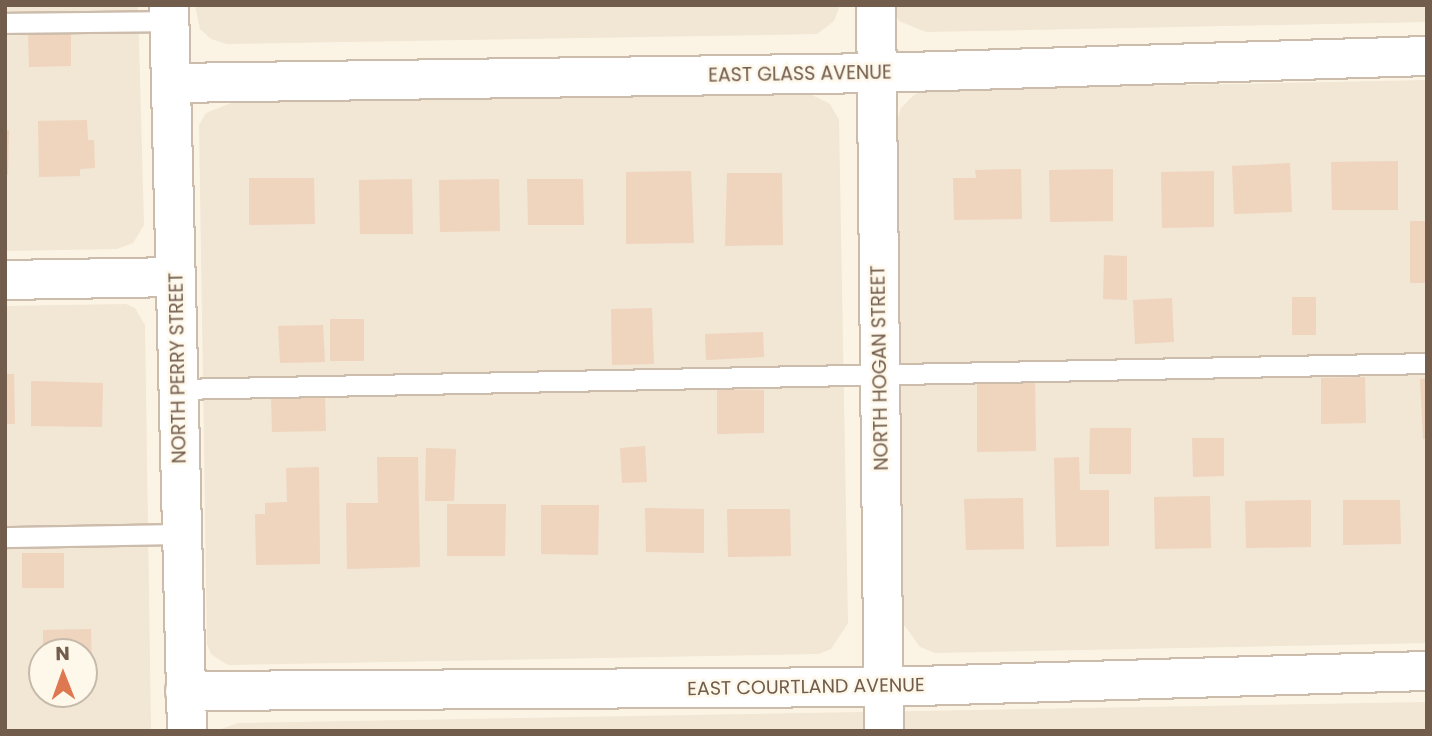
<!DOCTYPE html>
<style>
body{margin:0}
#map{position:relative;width:1432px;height:736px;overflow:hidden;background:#fbf4e5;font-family:Poppins,sans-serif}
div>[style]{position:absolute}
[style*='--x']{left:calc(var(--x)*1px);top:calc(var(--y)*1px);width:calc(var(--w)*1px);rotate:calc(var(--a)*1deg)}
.residential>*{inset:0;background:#f2e6d4}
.building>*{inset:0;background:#efd4be}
.roads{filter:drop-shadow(2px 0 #ccbcac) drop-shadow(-2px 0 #ccbcac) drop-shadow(0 2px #ccbcac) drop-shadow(0 -2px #ccbcac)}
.service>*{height:19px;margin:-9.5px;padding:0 9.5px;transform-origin:9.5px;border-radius:9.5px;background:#fff}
.minor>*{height:38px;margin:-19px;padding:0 19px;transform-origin:19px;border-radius:19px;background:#fff}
.tertiary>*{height:38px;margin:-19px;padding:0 19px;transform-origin:19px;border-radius:19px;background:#fff}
span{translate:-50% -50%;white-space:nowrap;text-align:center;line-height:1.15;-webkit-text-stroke:5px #fef8eb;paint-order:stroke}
.street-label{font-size:19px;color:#725c4b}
.frame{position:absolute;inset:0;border:7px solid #725c4b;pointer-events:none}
.north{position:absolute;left:28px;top:638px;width:70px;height:70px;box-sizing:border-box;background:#fef8eb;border:2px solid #c6baab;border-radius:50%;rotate:359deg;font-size:19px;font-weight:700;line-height:28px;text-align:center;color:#725c4b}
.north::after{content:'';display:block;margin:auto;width:24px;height:32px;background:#de7850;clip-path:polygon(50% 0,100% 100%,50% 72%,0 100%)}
</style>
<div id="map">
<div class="residential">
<i style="clip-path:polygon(5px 5px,138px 5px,144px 225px,133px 243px,117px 249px,5px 251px)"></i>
<i style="clip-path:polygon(195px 5px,840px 5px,834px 21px,817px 34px,227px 44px,211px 39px,200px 29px)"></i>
<i style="clip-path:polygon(891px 5px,1427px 5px,1427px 22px,926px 32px,899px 21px)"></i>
<i style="clip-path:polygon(1427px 80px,1427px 643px,935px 653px,920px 647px,902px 622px,896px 124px,901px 108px,915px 94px,932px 90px)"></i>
<i style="clip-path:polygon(804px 91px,830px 104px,839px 120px,848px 623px,831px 649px,819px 654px,228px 665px,211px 654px,207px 644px,199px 125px,206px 113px,231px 103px)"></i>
<i style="clip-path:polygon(evenodd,126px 304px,135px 308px,145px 325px,151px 731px,5px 731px,5px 306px,126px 304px,42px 652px,84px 652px,84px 694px,42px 694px,42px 652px)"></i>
<i style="clip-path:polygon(1427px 702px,1427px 731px,216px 731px,238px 723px)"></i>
</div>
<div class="building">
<i style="clip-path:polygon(71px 29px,71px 66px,29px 67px,28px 30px)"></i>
<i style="clip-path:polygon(87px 120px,88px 140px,94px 140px,95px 168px,80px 169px,80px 176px,39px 177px,38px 121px)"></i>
<i style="clip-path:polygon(5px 130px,9px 130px,8px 175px,5px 175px)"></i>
<i style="clip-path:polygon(1398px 161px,1398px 210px,1332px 210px,1331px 162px)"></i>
<i style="clip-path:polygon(1290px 163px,1292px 212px,1234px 214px,1232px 166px)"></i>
<i style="clip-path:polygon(1021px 169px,1022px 219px,954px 220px,953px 178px,976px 178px,975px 170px)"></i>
<i style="clip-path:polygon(1113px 169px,1113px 221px,1050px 222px,1049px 170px)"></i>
<i style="clip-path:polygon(691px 171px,694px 243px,626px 244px,626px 172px)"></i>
<i style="clip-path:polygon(1214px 171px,1214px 227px,1162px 228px,1161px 172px)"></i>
<i style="clip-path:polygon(727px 173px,782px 173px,783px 245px,725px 246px)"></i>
<i style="clip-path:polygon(249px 178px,314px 178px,315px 224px,249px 225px)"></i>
<i style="clip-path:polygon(412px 179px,413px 234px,360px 234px,359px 180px)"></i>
<i style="clip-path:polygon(499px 179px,500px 231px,440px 232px,439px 180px)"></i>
<i style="clip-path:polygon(527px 179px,583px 179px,584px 225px,528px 225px)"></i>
<i style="clip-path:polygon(1410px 221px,1427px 221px,1427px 283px,1410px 283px)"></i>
<i style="clip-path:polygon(1104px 255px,1127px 256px,1127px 300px,1103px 299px)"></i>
<i style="clip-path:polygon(1292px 297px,1316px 297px,1316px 335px,1292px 335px)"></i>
<i style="clip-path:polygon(1172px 298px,1174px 342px,1135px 344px,1133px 300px)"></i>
<i style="clip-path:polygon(652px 308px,654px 364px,612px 365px,611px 309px)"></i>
<i style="clip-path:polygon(330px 319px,364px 319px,364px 361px,330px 361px)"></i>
<i style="clip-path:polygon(323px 325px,325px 362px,280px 363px,278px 326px)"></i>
<i style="clip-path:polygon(763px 332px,764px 357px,706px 360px,705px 334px)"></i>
<i style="clip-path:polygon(5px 374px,14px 374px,15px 424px,5px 424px)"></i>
<i style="clip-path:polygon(1365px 377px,1366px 423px,1321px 424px,1321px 378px)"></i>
<i style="clip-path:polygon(1427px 378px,1427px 439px,1423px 439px,1420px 379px)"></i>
<i style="clip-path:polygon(31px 381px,103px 383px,102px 427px,31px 426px)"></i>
<i style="clip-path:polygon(977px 382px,1035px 382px,1036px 451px,977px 452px)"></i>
<i style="clip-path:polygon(717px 389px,764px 390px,764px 433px,717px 434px)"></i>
<i style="clip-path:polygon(325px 397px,326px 431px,272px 432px,271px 398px)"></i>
<i style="clip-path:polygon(1090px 428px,1131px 428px,1131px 474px,1089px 474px)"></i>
<i style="clip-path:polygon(1192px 438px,1224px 438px,1224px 476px,1193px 477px)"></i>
<i style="clip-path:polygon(645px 446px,647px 482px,622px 483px,620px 448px)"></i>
<i style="clip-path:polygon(426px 448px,456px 449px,454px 501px,425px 501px)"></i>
<i style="clip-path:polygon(377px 457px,418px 457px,420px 567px,347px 569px,346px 503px,378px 503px)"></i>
<i style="clip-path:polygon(1079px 457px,1080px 490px,1109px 490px,1109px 546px,1056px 547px,1054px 458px)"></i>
<i style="clip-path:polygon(319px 467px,320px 564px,256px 565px,255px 514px,265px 514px,265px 503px,287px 502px,286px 468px)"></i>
<i style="clip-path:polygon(1210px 496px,1211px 548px,1155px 549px,1154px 497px)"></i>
<i style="clip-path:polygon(1023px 498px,1024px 549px,966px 550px,964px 499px)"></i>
<i style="clip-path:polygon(1311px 500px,1311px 547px,1246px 548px,1245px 501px)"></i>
<i style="clip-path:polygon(1343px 500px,1400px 500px,1401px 544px,1343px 545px)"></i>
<i style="clip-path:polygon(447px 504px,506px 504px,505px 556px,447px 556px)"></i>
<i style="clip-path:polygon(541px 505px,599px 505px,598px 555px,541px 554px)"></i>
<i style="clip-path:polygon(645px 508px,704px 509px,704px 553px,646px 552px)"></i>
<i style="clip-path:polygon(727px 509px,790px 509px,791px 556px,728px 557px)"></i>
<i style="clip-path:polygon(22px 553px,64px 553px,64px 588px,22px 588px)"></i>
<i style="clip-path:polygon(91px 629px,92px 674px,84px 674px,84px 652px,43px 652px,43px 630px)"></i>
<i style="clip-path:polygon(33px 655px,42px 655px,42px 675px,34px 675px)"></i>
</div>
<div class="roads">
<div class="service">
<i style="--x:5;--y:23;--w:164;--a:-0.7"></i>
<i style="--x:178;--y:389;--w:1249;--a:-1.19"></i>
<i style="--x:5;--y:537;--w:177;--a:-1"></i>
</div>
<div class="minor">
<i style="--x:876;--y:5;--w:726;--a:89.37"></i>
<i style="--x:172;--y:83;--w:705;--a:-0.81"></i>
<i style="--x:877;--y:73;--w:550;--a:-1.77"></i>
<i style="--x:5;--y:280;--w:170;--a:-1"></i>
<i style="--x:185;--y:691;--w:699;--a:-0.33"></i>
<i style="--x:884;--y:687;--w:543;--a:-1.69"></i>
</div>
<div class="tertiary">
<i style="--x:169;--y:5;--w:726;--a:88.58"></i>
</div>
</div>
<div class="street-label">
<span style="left:800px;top:74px;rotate:-1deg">EAST GLASS AVENUE</span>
<span style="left:178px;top:368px;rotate:-91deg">NORTH PERRY STREET</span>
<span style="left:880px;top:368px;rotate:-91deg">NORTH HOGAN STREET</span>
<span style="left:806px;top:687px;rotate:-1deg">EAST COURTLAND AVENUE</span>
</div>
<div class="frame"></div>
<div class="north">N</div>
</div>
